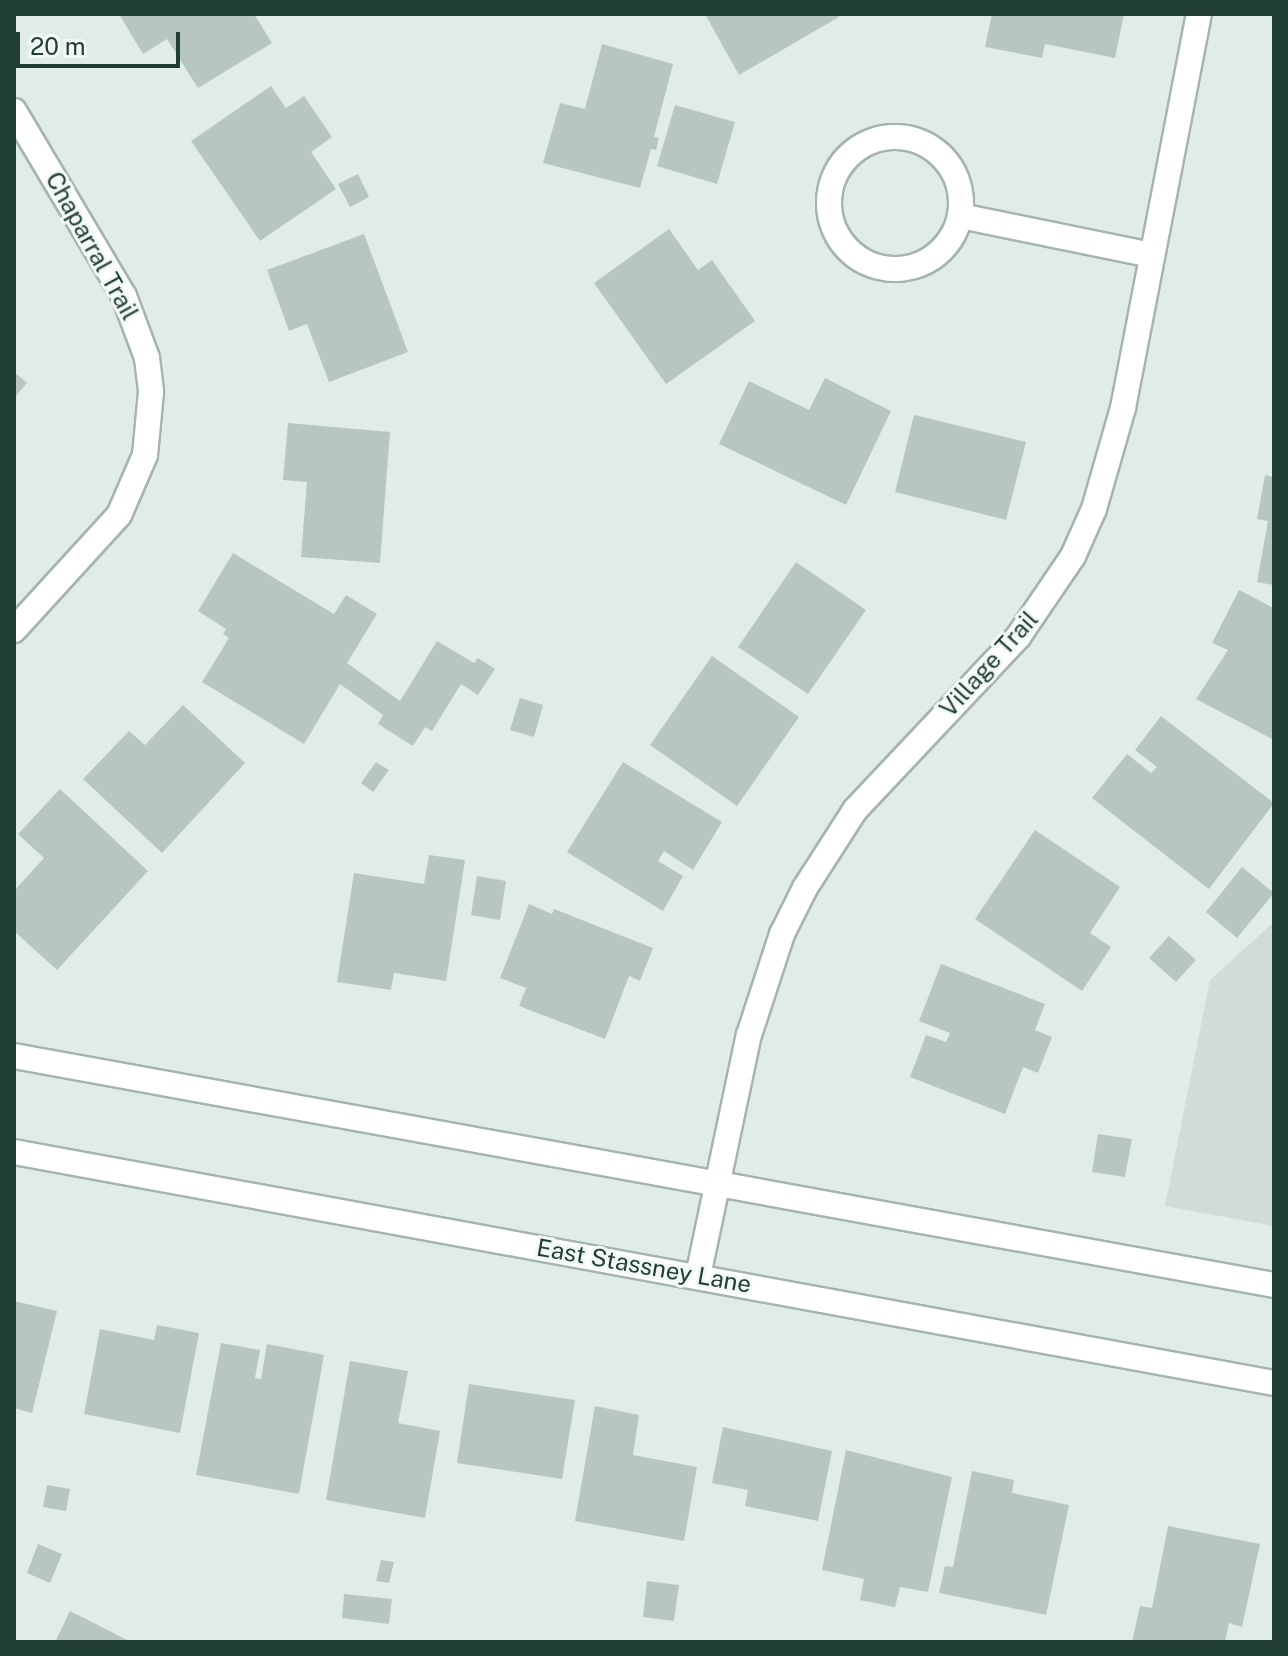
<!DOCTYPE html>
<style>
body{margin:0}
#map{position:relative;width:1288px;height:1656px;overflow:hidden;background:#e2ece7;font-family:"Public Sans",sans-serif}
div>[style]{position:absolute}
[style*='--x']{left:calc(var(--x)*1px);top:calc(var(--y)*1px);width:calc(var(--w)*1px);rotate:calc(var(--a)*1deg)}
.built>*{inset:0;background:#d0dcd5}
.building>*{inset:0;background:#b7c7bf}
.roads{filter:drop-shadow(2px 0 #a4b4ae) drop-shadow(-2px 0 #a4b4ae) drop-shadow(0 2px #a4b4ae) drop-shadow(0 -2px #a4b4ae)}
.street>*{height:24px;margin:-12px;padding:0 12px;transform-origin:12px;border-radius:12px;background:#fff}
.street>.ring{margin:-12px;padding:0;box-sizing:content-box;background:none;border:24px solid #fff;border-radius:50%}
.secondary>*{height:24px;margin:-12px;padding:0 12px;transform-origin:12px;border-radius:12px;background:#fff}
span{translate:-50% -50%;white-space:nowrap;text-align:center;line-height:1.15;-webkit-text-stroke:6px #f2f9f5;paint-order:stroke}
.street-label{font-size:24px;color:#213e34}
.frame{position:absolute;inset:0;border:16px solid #213e34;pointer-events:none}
.scale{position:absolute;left:16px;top:32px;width:164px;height:36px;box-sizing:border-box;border:4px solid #213e34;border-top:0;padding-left:10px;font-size:24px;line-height:28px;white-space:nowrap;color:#213e34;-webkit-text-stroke:6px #f2f9f5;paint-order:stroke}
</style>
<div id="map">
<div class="built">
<i style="clip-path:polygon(1274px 922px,1274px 1226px,1165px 1206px,1210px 980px)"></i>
</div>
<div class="building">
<i style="clip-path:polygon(119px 14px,254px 14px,272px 43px,198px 88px,167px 39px,143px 54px)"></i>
<i style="clip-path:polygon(705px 14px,837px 14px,839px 17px,739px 75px)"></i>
<i style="clip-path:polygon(992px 14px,1124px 14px,1115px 58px,1045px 44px,1042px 58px,985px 47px)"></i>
<i style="clip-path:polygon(602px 44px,673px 64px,654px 137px,659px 138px,656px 150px,651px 149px,640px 188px,543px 163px,560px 103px,585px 109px)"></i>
<i style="clip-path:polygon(271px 86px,286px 108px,304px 96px,332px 137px,311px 152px,336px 189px,260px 241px,191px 141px)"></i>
<i style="clip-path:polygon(675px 105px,735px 122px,717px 184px,657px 166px)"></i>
<i style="clip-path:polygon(358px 174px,369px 197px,350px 207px,338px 184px)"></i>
<i style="clip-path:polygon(669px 229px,698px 270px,712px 260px,755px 321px,666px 384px,594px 283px)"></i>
<i style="clip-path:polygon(364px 234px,408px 352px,329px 382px,307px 324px,289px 331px,267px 270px)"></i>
<i style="clip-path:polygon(14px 372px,27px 383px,14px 398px)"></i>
<i style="clip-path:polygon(825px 378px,891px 411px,846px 505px,719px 444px,749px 381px,809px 410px)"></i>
<i style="clip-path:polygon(914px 415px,1026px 442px,1006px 520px,895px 492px)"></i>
<i style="clip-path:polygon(288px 423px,390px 432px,380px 563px,301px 557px,307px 482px,283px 480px)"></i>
<i style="clip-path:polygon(1265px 475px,1274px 477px,1274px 585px,1257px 582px,1268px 521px,1257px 519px)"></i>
<i style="clip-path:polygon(233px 553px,334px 614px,346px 595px,377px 614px,347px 663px,400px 701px,437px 641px,474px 663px,478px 658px,495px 669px,478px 695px,461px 684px,432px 731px,425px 727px,413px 746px,378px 724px,383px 715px,340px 684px,304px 744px,202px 682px,229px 638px,223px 634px,226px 629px,198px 611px)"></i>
<i style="clip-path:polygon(796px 562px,866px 610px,808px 694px,738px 647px)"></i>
<i style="clip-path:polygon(1239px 590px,1274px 608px,1274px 740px,1196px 699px,1228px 650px,1212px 643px)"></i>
<i style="clip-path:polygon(712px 656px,799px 717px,737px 806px,650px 745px)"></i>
<i style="clip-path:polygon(520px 698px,543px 705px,534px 737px,510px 730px)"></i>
<i style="clip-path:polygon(183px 705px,245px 763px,162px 853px,83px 779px,129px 731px,145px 745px)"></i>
<i style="clip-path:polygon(1161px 716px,1274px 803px,1209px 889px,1092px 798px,1127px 754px,1151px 773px,1157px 767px,1135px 750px)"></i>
<i style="clip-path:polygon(376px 762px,389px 770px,373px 792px,361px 783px)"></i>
<i style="clip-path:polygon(623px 762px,722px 822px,693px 870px,664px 851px,658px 861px,683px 876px,663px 911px,567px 852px)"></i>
<i style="clip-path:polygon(60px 789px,148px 871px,57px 970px,14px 931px,14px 891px,44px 858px,18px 834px)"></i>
<i style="clip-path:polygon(1035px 830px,1120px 887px,1090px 933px,1111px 947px,1082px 991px,975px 919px)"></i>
<i style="clip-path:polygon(429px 855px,465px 860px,446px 981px,394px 973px,391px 990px,337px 982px,354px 873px,424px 884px)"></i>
<i style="clip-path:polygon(1242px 867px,1274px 893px,1237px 938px,1206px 912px)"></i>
<i style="clip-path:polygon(477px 876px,506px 881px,500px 920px,471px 915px)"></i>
<i style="clip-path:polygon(529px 904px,552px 914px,554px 909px,653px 948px,640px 981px,629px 976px,605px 1039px,519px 1006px,526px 988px,500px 978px)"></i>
<i style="clip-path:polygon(1169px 936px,1196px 960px,1176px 982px,1149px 958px)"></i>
<i style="clip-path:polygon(941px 964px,1045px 1004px,1035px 1030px,1052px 1037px,1038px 1073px,1023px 1067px,1005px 1114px,910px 1077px,926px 1035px,946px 1042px,950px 1033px,919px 1021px)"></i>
<i style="clip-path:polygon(1098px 1134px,1132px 1139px,1125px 1177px,1092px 1172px)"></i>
<i style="clip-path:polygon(14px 1301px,57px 1311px,32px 1413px,14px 1408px)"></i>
<i style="clip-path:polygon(157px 1325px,199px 1333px,180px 1433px,84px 1414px,100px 1329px,154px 1340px)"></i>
<i style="clip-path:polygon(221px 1343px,260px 1350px,255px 1378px,261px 1379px,267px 1344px,324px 1355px,299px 1494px,196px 1475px)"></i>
<i style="clip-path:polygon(350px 1361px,408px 1371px,398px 1423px,440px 1431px,425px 1518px,326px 1500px)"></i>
<i style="clip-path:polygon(469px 1384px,575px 1400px,562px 1479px,457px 1463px)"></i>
<i style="clip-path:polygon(595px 1406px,639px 1415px,633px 1455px,697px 1467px,684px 1541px,575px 1521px)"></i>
<i style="clip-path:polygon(723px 1427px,832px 1451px,818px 1521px,745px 1506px,748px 1490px,712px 1483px)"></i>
<i style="clip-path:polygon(846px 1450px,952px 1477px,928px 1592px,900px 1587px,895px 1607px,860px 1600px,864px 1579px,822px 1570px)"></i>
<i style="clip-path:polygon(972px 1471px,1014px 1480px,1012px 1493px,1069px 1505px,1046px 1615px,939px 1593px,945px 1566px,953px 1567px)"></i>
<i style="clip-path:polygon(47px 1485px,70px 1489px,66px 1511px,43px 1507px)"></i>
<i style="clip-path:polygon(1168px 1526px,1260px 1544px,1242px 1627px,1229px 1623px,1225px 1642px,1132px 1642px,1140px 1606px,1152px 1608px)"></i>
<i style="clip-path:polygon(38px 1544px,62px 1554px,50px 1583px,27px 1573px)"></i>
<i style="clip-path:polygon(381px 1560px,394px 1562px,389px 1583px,376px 1581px)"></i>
<i style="clip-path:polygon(647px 1581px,679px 1585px,674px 1621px,643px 1617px)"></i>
<i style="clip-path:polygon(344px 1594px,392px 1599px,389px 1624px,342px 1618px)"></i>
<i style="clip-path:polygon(70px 1611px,90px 1621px,131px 1642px,55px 1642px)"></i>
</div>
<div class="roads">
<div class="street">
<i style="--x:14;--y:111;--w:215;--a:59.3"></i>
<i style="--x:124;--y:296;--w:66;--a:69.6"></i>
<i style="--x:147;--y:358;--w:34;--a:83"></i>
<i style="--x:151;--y:392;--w:63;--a:95.4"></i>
<i style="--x:145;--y:455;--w:65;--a:113.4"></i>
<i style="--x:119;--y:515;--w:156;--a:132.4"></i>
<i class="ring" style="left:829px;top:137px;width:108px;height:108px"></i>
<i style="--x:960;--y:216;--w:196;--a:11.5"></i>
<i style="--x:698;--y:1276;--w:246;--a:-78.1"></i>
<i style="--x:749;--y:1035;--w:106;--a:-71.9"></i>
<i style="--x:782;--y:934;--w:51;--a:-63.4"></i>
<i style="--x:805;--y:888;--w:93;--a:-57.3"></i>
<i style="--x:855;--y:810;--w:238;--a:-46.7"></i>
<i style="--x:1018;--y:637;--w:98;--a:-55.8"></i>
<i style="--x:1073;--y:556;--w:51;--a:-65.9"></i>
<i style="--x:1094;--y:509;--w:105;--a:-74"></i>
<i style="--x:1123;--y:408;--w:401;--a:-79.1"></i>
</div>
<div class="secondary">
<i style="--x:14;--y:1056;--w:1281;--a:10.3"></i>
<i style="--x:14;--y:1152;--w:1281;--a:10.39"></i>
</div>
</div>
<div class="street-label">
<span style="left:92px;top:246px;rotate:61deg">Chaparral Trail</span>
<span style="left:989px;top:664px;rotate:-48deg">Village Trail</span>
<span style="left:644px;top:1266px;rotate:10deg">East Stassney Lane</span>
</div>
<div class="frame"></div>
<div class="scale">20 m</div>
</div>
